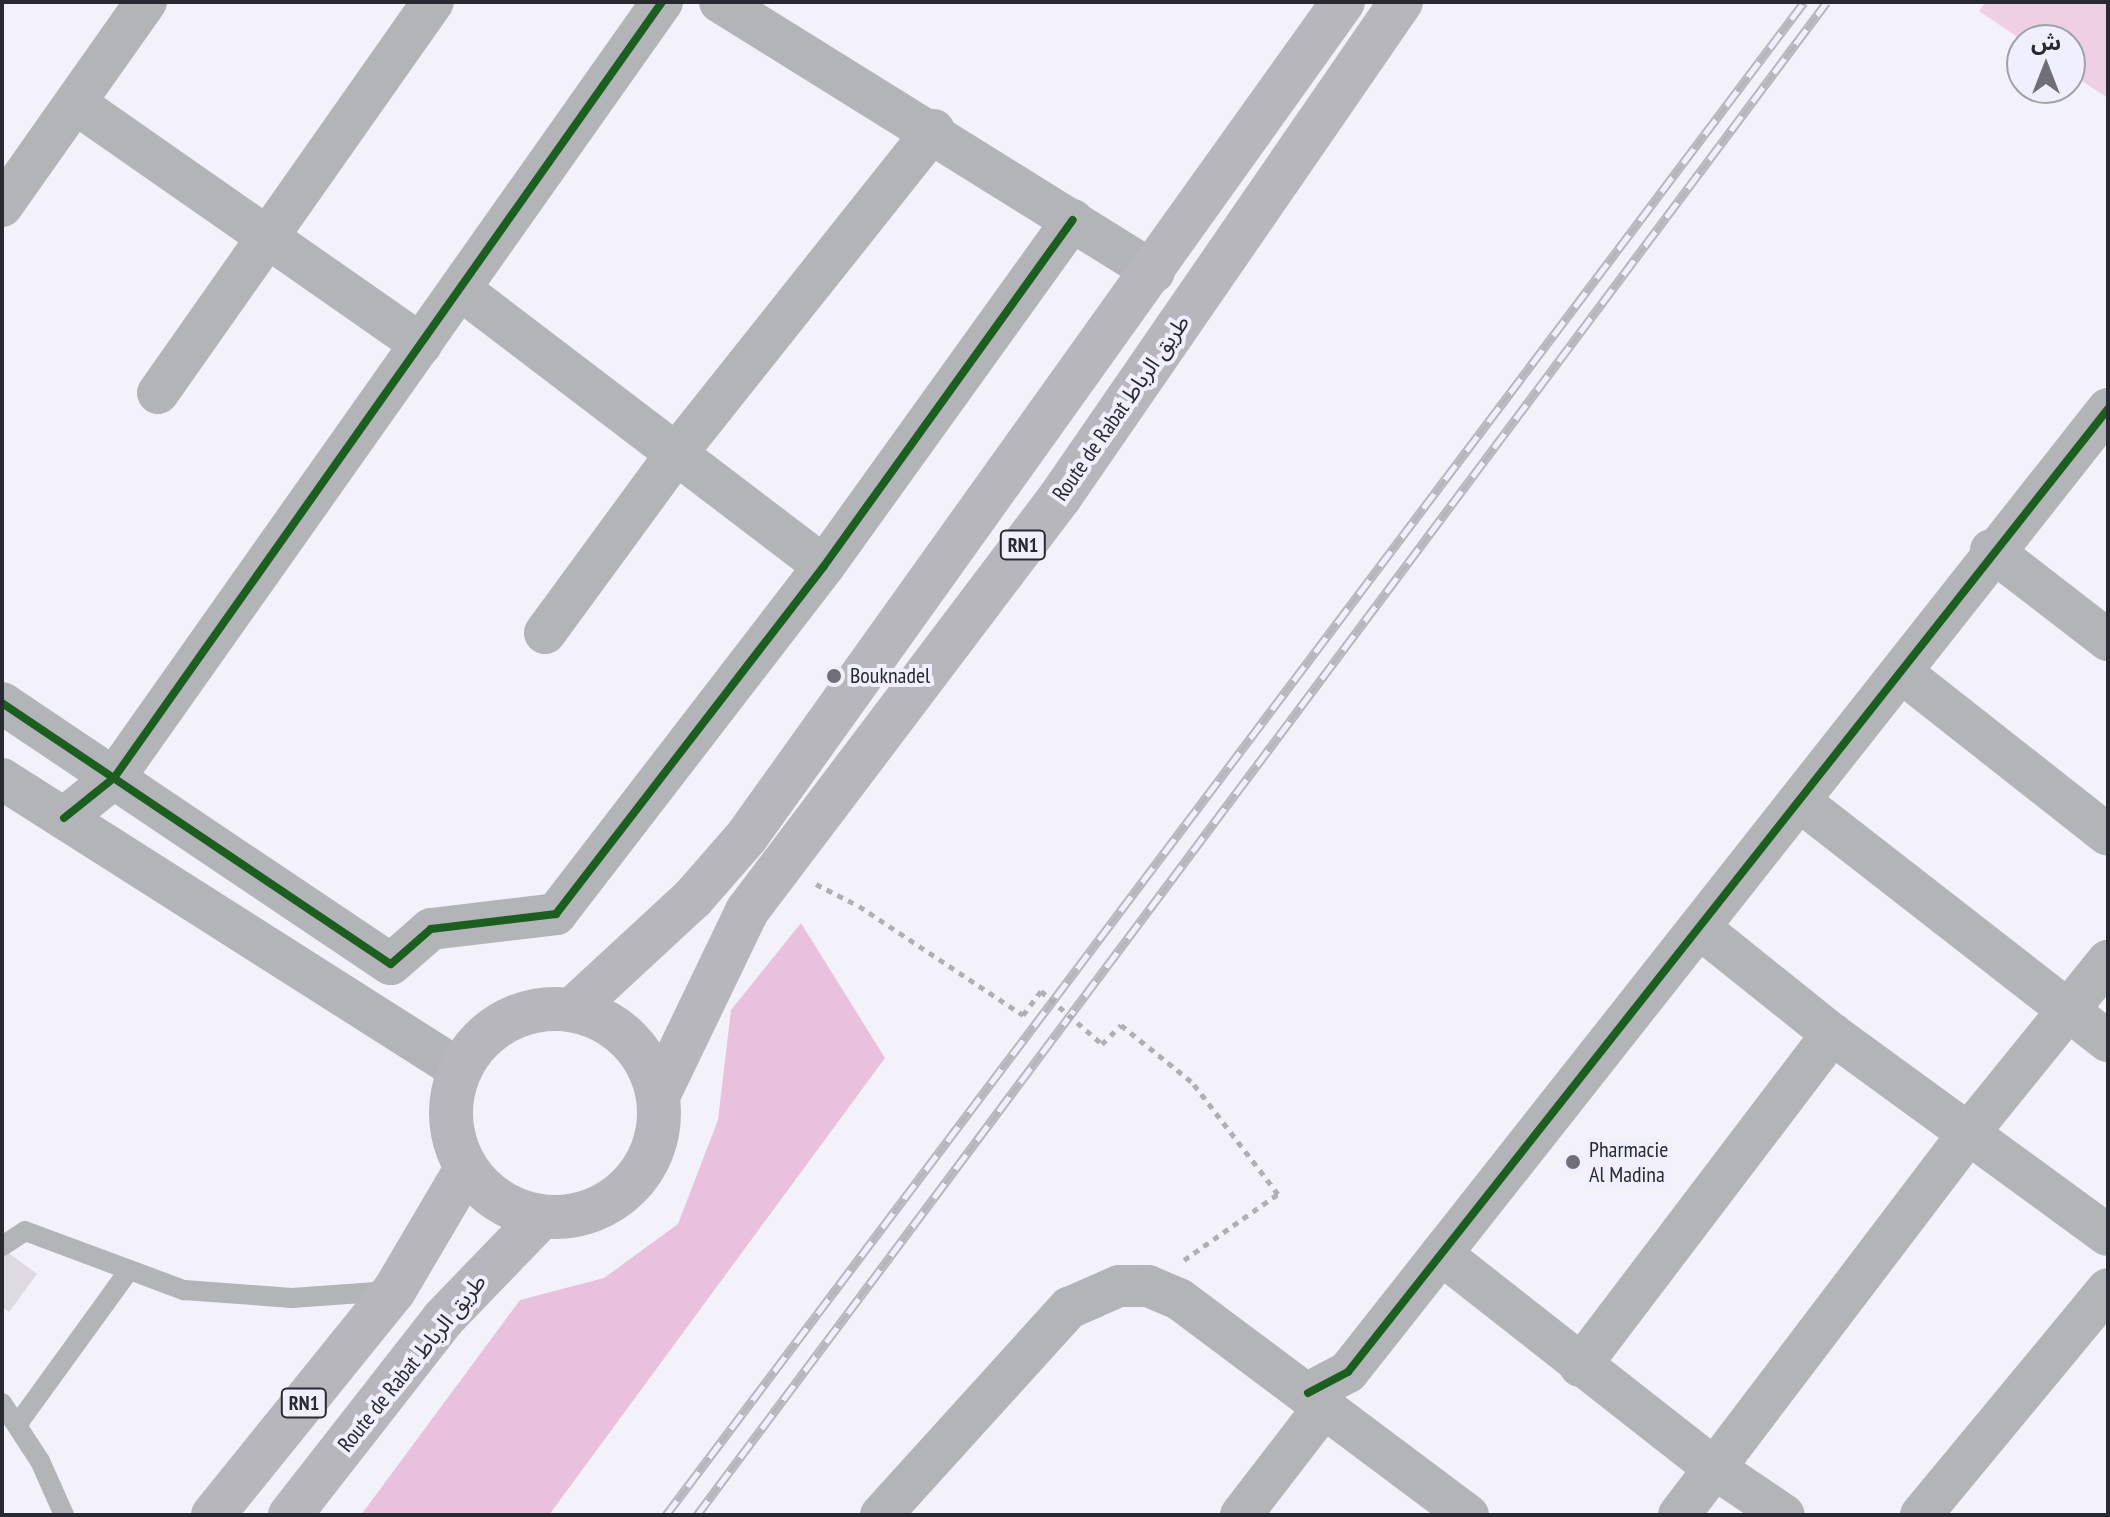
<!DOCTYPE html>
<meta charset="utf-8">
<style>
body{margin:0}
#map{position:relative;width:2110px;height:1517px;overflow:hidden;background:#f3f2fa;font-family:"PT Sans Narrow","Noto Sans Arabic",sans-serif}
div>[style]{position:absolute}
[style*='--x']{left:calc(var(--x)*1px);top:calc(var(--y)*1px);width:calc(var(--w)*1px);rotate:calc(var(--a)*1deg)}
.green>*{inset:0;background:#eecfe4}
.forest>*{inset:0;background:#eac1dc}
.building>*{inset:0;background:#dddbe1}
.path>*{height:5px;margin-top:-2.5px;transform-origin:0;background:repeating-linear-gradient(90deg,#aeb0b4 0 6px,transparent 0 12px)}
.service>*{height:20px;margin:-10px;padding:0 10px;transform-origin:10px;border-radius:10px;background:#b2b4b8}
.minor>*{height:42px;margin:-21px;padding:0 21px;transform-origin:21px;border-radius:21px;background:#b2b4b8}
.primary>*{height:44px;margin:-22px;padding:0 22px;transform-origin:22px;border-radius:22px;background:#b7b6bc}
.primary>.ring{margin:-22px;padding:0;box-sizing:content-box;background:none;border:44px solid #b7b6bc;border-radius:50%}
.rail>*{height:9px;margin-top:-4.5px;transform-origin:0;background:repeating-linear-gradient(90deg,#f0effd 0 18px,#b7b6bd 0 36px);box-sizing:border-box;border-block:2px solid #b7b6bd}
.path-bridge>*{height:5px;margin-top:-2.5px;transform-origin:0;background:repeating-linear-gradient(90deg,#aeb0b4 0 6px,transparent 0 12px)}
.cycleway>*{height:8px;margin:-4px;padding:0 4px;transform-origin:4px;border-radius:4px;background:#1b5e20}
.dots>*{width:22px;height:22px;translate:-50% -50%;box-sizing:border-box;border:4px solid #f0effd;border-radius:50%}
span{translate:-50% -50%;white-space:nowrap;text-align:center;line-height:1.15;-webkit-text-stroke:8px #f0effd;paint-order:stroke}
.shield-label span{padding:2px 6px;background:#f0effd;border:2px solid;border-radius:6px;-webkit-text-stroke-width:0}
.shield-label{font-size:20px;color:#292931;font-weight:700}
.street-label{font-size:22px;color:#292931}
.poi-label{font-size:22px;color:#292931}
.left{translate:0 -50%;text-align:left}
.frame{position:absolute;inset:0;border:4px solid #292931;pointer-events:none}
.north{position:absolute;left:2006px;top:24px;width:80px;height:80px;box-sizing:border-box;background:#f0effd;border:2px solid #a0a0ab;border-radius:50%;rotate:0deg;font-size:22px;font-weight:700;line-height:32px;text-align:center;color:#292931}
.north::after{content:'';display:block;margin:auto;width:28px;height:36px;background:#706f77;clip-path:polygon(50% 0,100% 100%,50% 72%,0 100%)}
</style>
<div id="map">
<div class="green">
<i style="clip-path:polygon(1986px 2px,2108px 2px,2108px 98px,2070px 73px,2070px 40px,2022px 40px,1979px 11px)"></i>
</div>
<div class="forest">
<i style="clip-path:polygon(801px 923px,885px 1058px,549px 1515px,361px 1515px,520px 1300px,604px 1278px,678px 1224px,718px 1120px,731px 1010px)"></i>
</div>
<div class="building">
<i style="clip-path:polygon(2px 1248px,37px 1274px,9px 1312px,2px 1307px)"></i>
</div>
<div class="path">
<i style="--x:816;--y:884;--w:48;--a:27.1"></i>
<i style="--x:1184;--y:1260;--w:115;--a:-35.1"></i>
<i style="--x:1278;--y:1194;--w:141;--a:-127.5"></i>
</div>
<div class="service">
<i style="--x:2;--y:1246;--w:27;--a:-33"></i>
<i style="--x:25;--y:1231;--w:170;--a:20.4"></i>
<i style="--x:184;--y:1290;--w:108;--a:4.2"></i>
<i style="--x:292;--y:1298;--w:98;--a:-4.1"></i>
<i style="--x:2;--y:1403;--w:69;--a:56.8"></i>
<i style="--x:40;--y:1461;--w:59;--a:66"></i>
<i style="--x:17;--y:1425;--w:191;--a:-54.1"></i>
</div>
<div class="minor">
<i style="--x:720;--y:2;--w:511;--a:31.89"></i>
<i style="--x:75;--y:103;--w:422;--a:34.9"></i>
<i style="--x:2;--y:206;--w:250;--a:-54.8"></i>
<i style="--x:460;--y:289;--w:457;--a:37.3"></i>
<i style="--x:158;--y:393;--w:478;--a:-54.9"></i>
<i style="--x:1991;--y:550;--w:148;--a:37.6"></i>
<i style="--x:545;--y:633;--w:222;--a:-53.8"></i>
<i style="--x:676;--y:454;--w:414;--a:-51.5"></i>
<i style="--x:1901;--y:672;--w:263;--a:38.2"></i>
<i style="--x:2;--y:703;--w:468;--a:33.9"></i>
<i style="--x:391;--y:964;--w:53;--a:-41.2"></i>
<i style="--x:431;--y:929;--w:126;--a:-6.8"></i>
<i style="--x:556;--y:914;--w:439;--a:-52.4"></i>
<i style="--x:824;--y:566;--w:426;--a:-54.3"></i>
<i style="--x:2;--y:779;--w:543;--a:32.43"></i>
<i style="--x:1802;--y:803;--w:388;--a:37.9"></i>
<i style="--x:64;--y:818;--w:64;--a:-38.7"></i>
<i style="--x:114;--y:778;--w:950;--a:-54.77"></i>
<i style="--x:1701;--y:929;--w:168;--a:38.7"></i>
<i style="--x:1441;--y:1254;--w:347;--a:38.1"></i>
<i style="--x:1714;--y:1468;--w:84;--a:33.9"></i>
<i style="--x:1580;--y:1366;--w:417;--a:-52.8"></i>
<i style="--x:1832;--y:1034;--w:341;--a:36.1"></i>
<i style="--x:1308;--y:1393;--w:45;--a:-27.7"></i>
<i style="--x:1348;--y:1372;--w:1227;--a:-51.72"></i>
<i style="--x:881;--y:1515;--w:280;--a:-47.8"></i>
<i style="--x:1069;--y:1308;--w:55;--a:-23.7"></i>
<i style="--x:1119;--y:1286;--w:29;--a:0"></i>
<i style="--x:1148;--y:1286;--w:34;--a:23"></i>
<i style="--x:1179;--y:1299;--w:361;--a:36.8"></i>
<i style="--x:1241;--y:1515;--w:138;--a:-52.4"></i>
<i style="--x:1679;--y:1515;--w:483;--a:-52.8"></i>
<i style="--x:1971;--y:1130;--w:218;--a:-51"></i>
<i style="--x:1921;--y:1515;--w:293;--a:-50.4"></i>
</div>
<div class="primary">
<i class="ring" style="left:451px;top:1009px;width:164px;height:164px"></i>
<i style="--x:572;--y:1010;--w:165;--a:-42.8"></i>
<i style="--x:693;--y:898;--w:82;--a:-48.9"></i>
<i style="--x:747;--y:836;--w:1025;--a:-54.45"></i>
<i style="--x:659;--y:1094;--w:203;--a:-64.3"></i>
<i style="--x:747;--y:911;--w:519;--a:-52.91"></i>
<i style="--x:1060;--y:497;--w:601;--a:-55.44"></i>
<i style="--x:213;--y:1515;--w:288;--a:-51.1"></i>
<i style="--x:394;--y:1291;--w:142;--a:-59.5"></i>
<i style="--x:290;--y:1515;--w:249;--a:-52"></i>
<i style="--x:443;--y:1319;--w:141;--a:-46.1"></i>
</div>
<div class="rail">
<i style="--x:666;--y:1515;--w:1893;--a:-53.05"></i>
<i style="--x:697;--y:1515;--w:1888;--a:-53.25"></i>
</div>
<div class="path-bridge">
<i style="--x:859;--y:906;--w:197;--a:33.6"></i>
<i style="--x:1023;--y:1015;--w:30;--a:-53"></i>
<i style="--x:1041;--y:991;--w:81;--a:41"></i>
<i style="--x:1102;--y:1044;--w:27;--a:-45"></i>
<i style="--x:1121;--y:1025;--w:91;--a:38.8"></i>
</div>
<div class="cycleway">
<i style="--x:2;--y:703;--w:468;--a:33.9"></i>
<i style="--x:391;--y:964;--w:53;--a:-41.2"></i>
<i style="--x:431;--y:929;--w:126;--a:-6.8"></i>
<i style="--x:556;--y:914;--w:439;--a:-52.4"></i>
<i style="--x:824;--y:566;--w:426;--a:-54.3"></i>
<i style="--x:64;--y:818;--w:64;--a:-38.7"></i>
<i style="--x:114;--y:778;--w:950;--a:-54.77"></i>
<i style="--x:1308;--y:1393;--w:45;--a:-27.7"></i>
<i style="--x:1348;--y:1372;--w:1227;--a:-51.72"></i>
</div>
<div class="dots">
<i style="left:834px;top:676px;background:#706f77"></i>
<i style="left:1573px;top:1162px;background:#706f77"></i>
</div>
<div class="shield-label">
<span style="left:1023px;top:545px">RN1</span>
<span style="left:304px;top:1403px">RN1</span>
</div>
<div class="street-label">
<span style="left:1121px;top:408px;rotate:-55deg">Route de Rabat طريق الرباط</span>
<span style="left:412px;top:1363px;rotate:-51deg">Route de Rabat طريق الرباط</span>
</div>
<div class="poi-label">
<span class="left" style="left:850px;top:676px">Bouknadel</span>
<span class="left" style="left:1589px;top:1162px">Pharmacie<br>Al Madina</span>
</div>
<div class="frame"></div>
<div class="north">ش</div>
</div>
